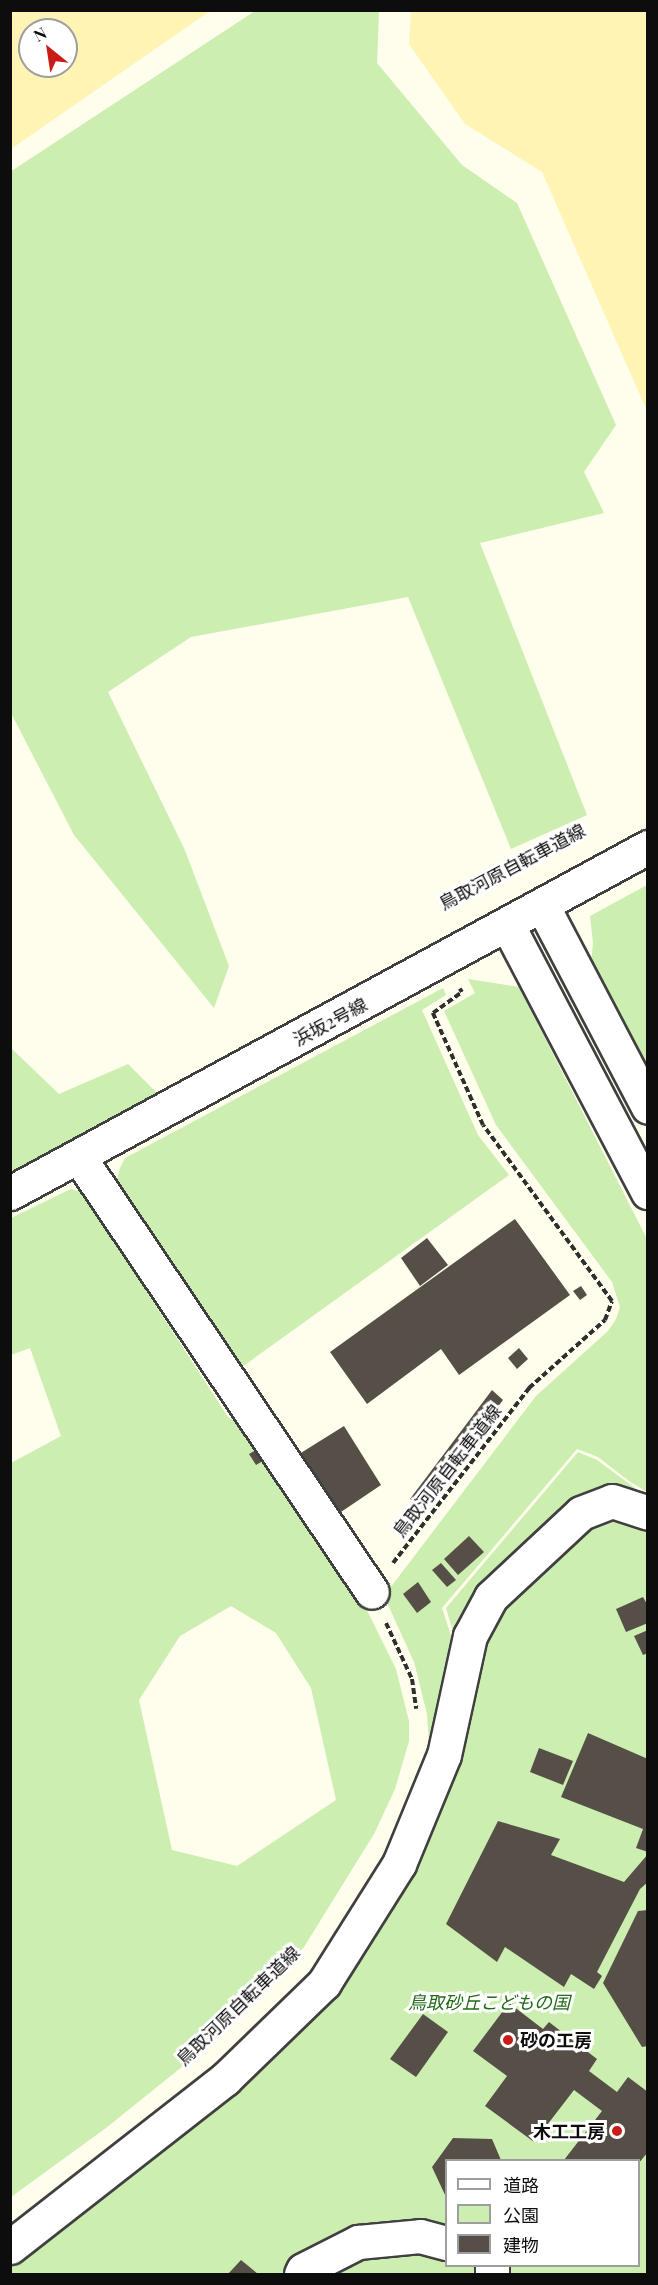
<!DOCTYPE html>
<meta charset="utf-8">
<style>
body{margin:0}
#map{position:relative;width:658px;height:2285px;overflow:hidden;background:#fffdec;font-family:"Playfair Display","Noto Sans JP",serif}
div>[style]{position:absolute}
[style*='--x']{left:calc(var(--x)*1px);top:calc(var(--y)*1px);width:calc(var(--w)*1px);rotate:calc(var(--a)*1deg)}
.green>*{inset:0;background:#cceeb1}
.sand>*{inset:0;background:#fff4b4}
.building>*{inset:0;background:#564f48}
.path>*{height:4px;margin-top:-2px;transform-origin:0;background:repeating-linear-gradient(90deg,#2f2f2f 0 6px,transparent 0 9px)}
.roads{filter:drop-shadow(2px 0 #404040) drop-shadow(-2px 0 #404040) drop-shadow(0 2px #404040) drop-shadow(0 -2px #404040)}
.minor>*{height:33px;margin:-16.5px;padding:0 16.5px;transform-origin:16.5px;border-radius:16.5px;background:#fff}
.dots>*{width:16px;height:16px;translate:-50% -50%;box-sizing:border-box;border:3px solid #fff;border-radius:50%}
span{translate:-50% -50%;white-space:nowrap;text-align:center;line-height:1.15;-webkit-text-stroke:6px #fff;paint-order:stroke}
.street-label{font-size:18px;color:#0d0d0d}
.park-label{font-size:18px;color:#216b16;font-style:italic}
.poi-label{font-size:18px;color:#0d0d0d;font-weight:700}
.left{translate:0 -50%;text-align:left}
.right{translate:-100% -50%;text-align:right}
.frame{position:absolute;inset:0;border:12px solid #0d0d0d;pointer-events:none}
.legend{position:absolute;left:445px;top:2159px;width:195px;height:108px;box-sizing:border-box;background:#fff;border:2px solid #9e9e9e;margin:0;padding:8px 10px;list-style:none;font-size:18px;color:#0d0d0d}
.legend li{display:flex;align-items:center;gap:12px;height:30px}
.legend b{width:30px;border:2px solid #9e9e9e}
.north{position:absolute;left:18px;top:18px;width:60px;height:60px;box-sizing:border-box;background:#fff;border:2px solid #9e9e9e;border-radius:50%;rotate:330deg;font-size:16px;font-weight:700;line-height:24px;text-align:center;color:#0d0d0d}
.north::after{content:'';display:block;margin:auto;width:21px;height:27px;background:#ca1c17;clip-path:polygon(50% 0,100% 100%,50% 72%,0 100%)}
</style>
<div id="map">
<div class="green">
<i style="clip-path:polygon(255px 11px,379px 11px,377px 63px,462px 165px,517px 203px,616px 425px,584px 472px,604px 513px,480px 543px,587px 815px,511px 849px,408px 597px,191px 637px,108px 692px,184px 848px,229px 966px,214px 1008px,74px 835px,11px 713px,10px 172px)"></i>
<i style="clip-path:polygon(647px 885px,647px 1074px,591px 964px,593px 943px,590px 916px)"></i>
<i style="clip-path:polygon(550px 965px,647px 1152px,647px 1167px,544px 968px)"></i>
<i style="clip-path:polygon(468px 979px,519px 987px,647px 1239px,647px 1492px,629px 1481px,598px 1457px,577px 1449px,442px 1608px,455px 1648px,434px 1744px,429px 1744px,427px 1714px,414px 1662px,384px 1596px,536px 1396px,608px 1331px,616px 1319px,620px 1307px,612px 1282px,496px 1125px,444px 1011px,475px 993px)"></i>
<i style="clip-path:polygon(443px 988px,446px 995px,422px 1010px,478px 1135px,509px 1175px,235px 1372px,115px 1187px,120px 1168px,125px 1158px)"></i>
<i style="clip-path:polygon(10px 1047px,59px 1094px,128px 1064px,159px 1095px,11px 1173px)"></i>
<i style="clip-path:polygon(evenodd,71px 1189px,82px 1192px,228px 1417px,253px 1431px,359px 1594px,396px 1669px,409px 1721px,409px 1741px,395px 1789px,374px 1834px,304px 1947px,253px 2004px,209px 2045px,106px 2128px,11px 2197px,11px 1463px,61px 1436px,30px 1348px,11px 1355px,11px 1218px,71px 1189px,231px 1606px,276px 1633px,311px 1688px,336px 1800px,237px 1866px,172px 1850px,139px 1700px,180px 1636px,231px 1606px)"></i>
<i style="clip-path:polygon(evenodd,578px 1452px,597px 1460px,647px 1497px,647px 2274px,11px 2274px,11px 2233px,144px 2134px,327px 1964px,420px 1797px,458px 1649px,446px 1608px,578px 1452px,446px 2160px,638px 2160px,638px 2266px,446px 2266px,446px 2160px)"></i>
</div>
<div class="sand">
<i style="clip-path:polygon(evenodd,11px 10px,210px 10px,210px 11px,11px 149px,11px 10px,30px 30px,66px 30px,66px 66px,30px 66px,30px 30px)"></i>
<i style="clip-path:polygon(411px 11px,647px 11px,647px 411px,542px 172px,465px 124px,409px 44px)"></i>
</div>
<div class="building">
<i style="clip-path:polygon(515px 1219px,570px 1295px,459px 1375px,441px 1349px,367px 1404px,330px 1352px)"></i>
<i style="clip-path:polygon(427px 1238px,448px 1265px,420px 1286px,401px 1258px)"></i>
<i style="clip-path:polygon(581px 1286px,587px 1295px,580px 1300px,573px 1291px)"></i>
<i style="clip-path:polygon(519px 1348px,528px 1359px,517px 1369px,508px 1358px)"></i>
<i style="clip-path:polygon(492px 1390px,503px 1400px,423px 1508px,410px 1499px)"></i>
<i style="clip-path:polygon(344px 1426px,381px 1485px,335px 1516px,296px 1456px)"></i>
<i style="clip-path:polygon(261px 1447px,268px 1458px,256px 1465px,249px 1454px)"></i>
<i style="clip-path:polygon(469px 1536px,484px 1552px,458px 1575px,444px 1559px)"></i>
<i style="clip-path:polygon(441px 1563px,456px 1580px,447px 1587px,432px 1570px)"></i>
<i style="clip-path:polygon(418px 1582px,431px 1602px,417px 1613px,403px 1594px)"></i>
<i style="clip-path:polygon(643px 1597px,648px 1606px,648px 1623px,626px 1632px,616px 1609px)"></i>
<i style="clip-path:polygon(648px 1630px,648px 1653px,643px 1655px,634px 1636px)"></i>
<i style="clip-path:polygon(588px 1733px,648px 1759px,648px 1852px,636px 1848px,643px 1829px,561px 1797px)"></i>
<i style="clip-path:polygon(539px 1748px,573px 1761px,563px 1785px,530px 1772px)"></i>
<i style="clip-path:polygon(498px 1821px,560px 1839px,551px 1855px,624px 1882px,648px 1854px,648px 1882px,640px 1889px,597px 1972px,602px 1976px,594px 1989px,571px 1974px,564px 1987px,505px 1947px,497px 1962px,446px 1924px)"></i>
<i style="clip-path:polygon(648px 1910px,648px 2046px,642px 2047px,603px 1983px,638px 1911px)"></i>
<i style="clip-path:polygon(509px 2003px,543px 2029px,549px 2022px,597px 2059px,589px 2071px,617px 2092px,628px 2077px,648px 2092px,648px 2152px,638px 2164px,638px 2160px,564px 2160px,602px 2111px,574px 2090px,534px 2142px,485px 2106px,507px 2076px,473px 2051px)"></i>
<i style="clip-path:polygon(423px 2014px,448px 2032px,416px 2077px,390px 2059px)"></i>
<i style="clip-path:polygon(453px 2138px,492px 2139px,501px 2160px,446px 2160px,446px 2197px,432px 2167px)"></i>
<i style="clip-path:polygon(241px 2260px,258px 2274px,228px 2274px)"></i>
</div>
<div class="path">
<i style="--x:393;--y:1563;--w:222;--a:-52.1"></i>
<i style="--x:529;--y:1388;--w:102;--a:-41.8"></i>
<i style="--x:605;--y:1320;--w:20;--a:-70"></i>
<i style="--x:612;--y:1301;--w:218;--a:-126.2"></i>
<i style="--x:483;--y:1125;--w:123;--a:-114.1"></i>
<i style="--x:433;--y:1013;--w:36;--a:-36"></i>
<i style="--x:462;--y:992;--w:4;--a:-124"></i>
<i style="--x:386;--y:1623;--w:62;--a:65.1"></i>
<i style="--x:412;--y:1679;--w:30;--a:82"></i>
</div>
<div class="roads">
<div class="minor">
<i style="--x:542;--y:905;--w:228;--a:62.3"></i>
<i style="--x:507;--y:924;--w:303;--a:62.3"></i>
<i style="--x:79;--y:1157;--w:524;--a:56.04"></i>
<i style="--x:10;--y:1193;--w:726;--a:-28.47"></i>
<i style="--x:10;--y:2247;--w:273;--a:-38"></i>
<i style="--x:225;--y:2079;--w:138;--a:-44.1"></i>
<i style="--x:324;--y:1983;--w:141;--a:-57.8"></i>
<i style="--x:399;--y:1864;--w:118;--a:-67.6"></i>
<i style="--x:444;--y:1755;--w:122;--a:-77.7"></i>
<i style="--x:470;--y:1636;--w:44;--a:-61.7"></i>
<i style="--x:491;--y:1597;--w:123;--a:-43"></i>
<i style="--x:581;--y:1513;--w:33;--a:-21"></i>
<i style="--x:612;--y:1501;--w:38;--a:18"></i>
<i style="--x:301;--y:2274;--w:4;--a:-63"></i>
<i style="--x:303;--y:2270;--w:62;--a:-27"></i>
<i style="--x:358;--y:2242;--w:62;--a:-5.5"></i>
<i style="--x:420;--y:2236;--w:27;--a:15"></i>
<i style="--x:492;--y:2274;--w:8;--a:-90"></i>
</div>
</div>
<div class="dots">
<i style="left:508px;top:2040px;background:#ca1c17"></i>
<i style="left:617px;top:2131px;background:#ca1c17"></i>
</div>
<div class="street-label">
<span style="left:512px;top:867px;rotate:-28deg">鳥取河原自転車道線</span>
<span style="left:330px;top:1022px;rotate:-28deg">浜坂2号線</span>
<span style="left:447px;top:1471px;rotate:-52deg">鳥取河原自転車道線</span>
<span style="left:238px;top:2006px;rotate:-44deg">鳥取河原自転車道線</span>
</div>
<div class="park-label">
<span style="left:489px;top:2002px">鳥取砂丘こどもの国</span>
</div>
<div class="poi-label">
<span class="left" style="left:520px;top:2040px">砂の工房</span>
<span class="right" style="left:605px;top:2131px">木工工房</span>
</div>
<div class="frame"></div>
<ul class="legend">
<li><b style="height:8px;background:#fff"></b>道路</li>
<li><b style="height:16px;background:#cceeb1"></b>公園</li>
<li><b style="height:16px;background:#564f48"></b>建物</li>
</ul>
<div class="north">N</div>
</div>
